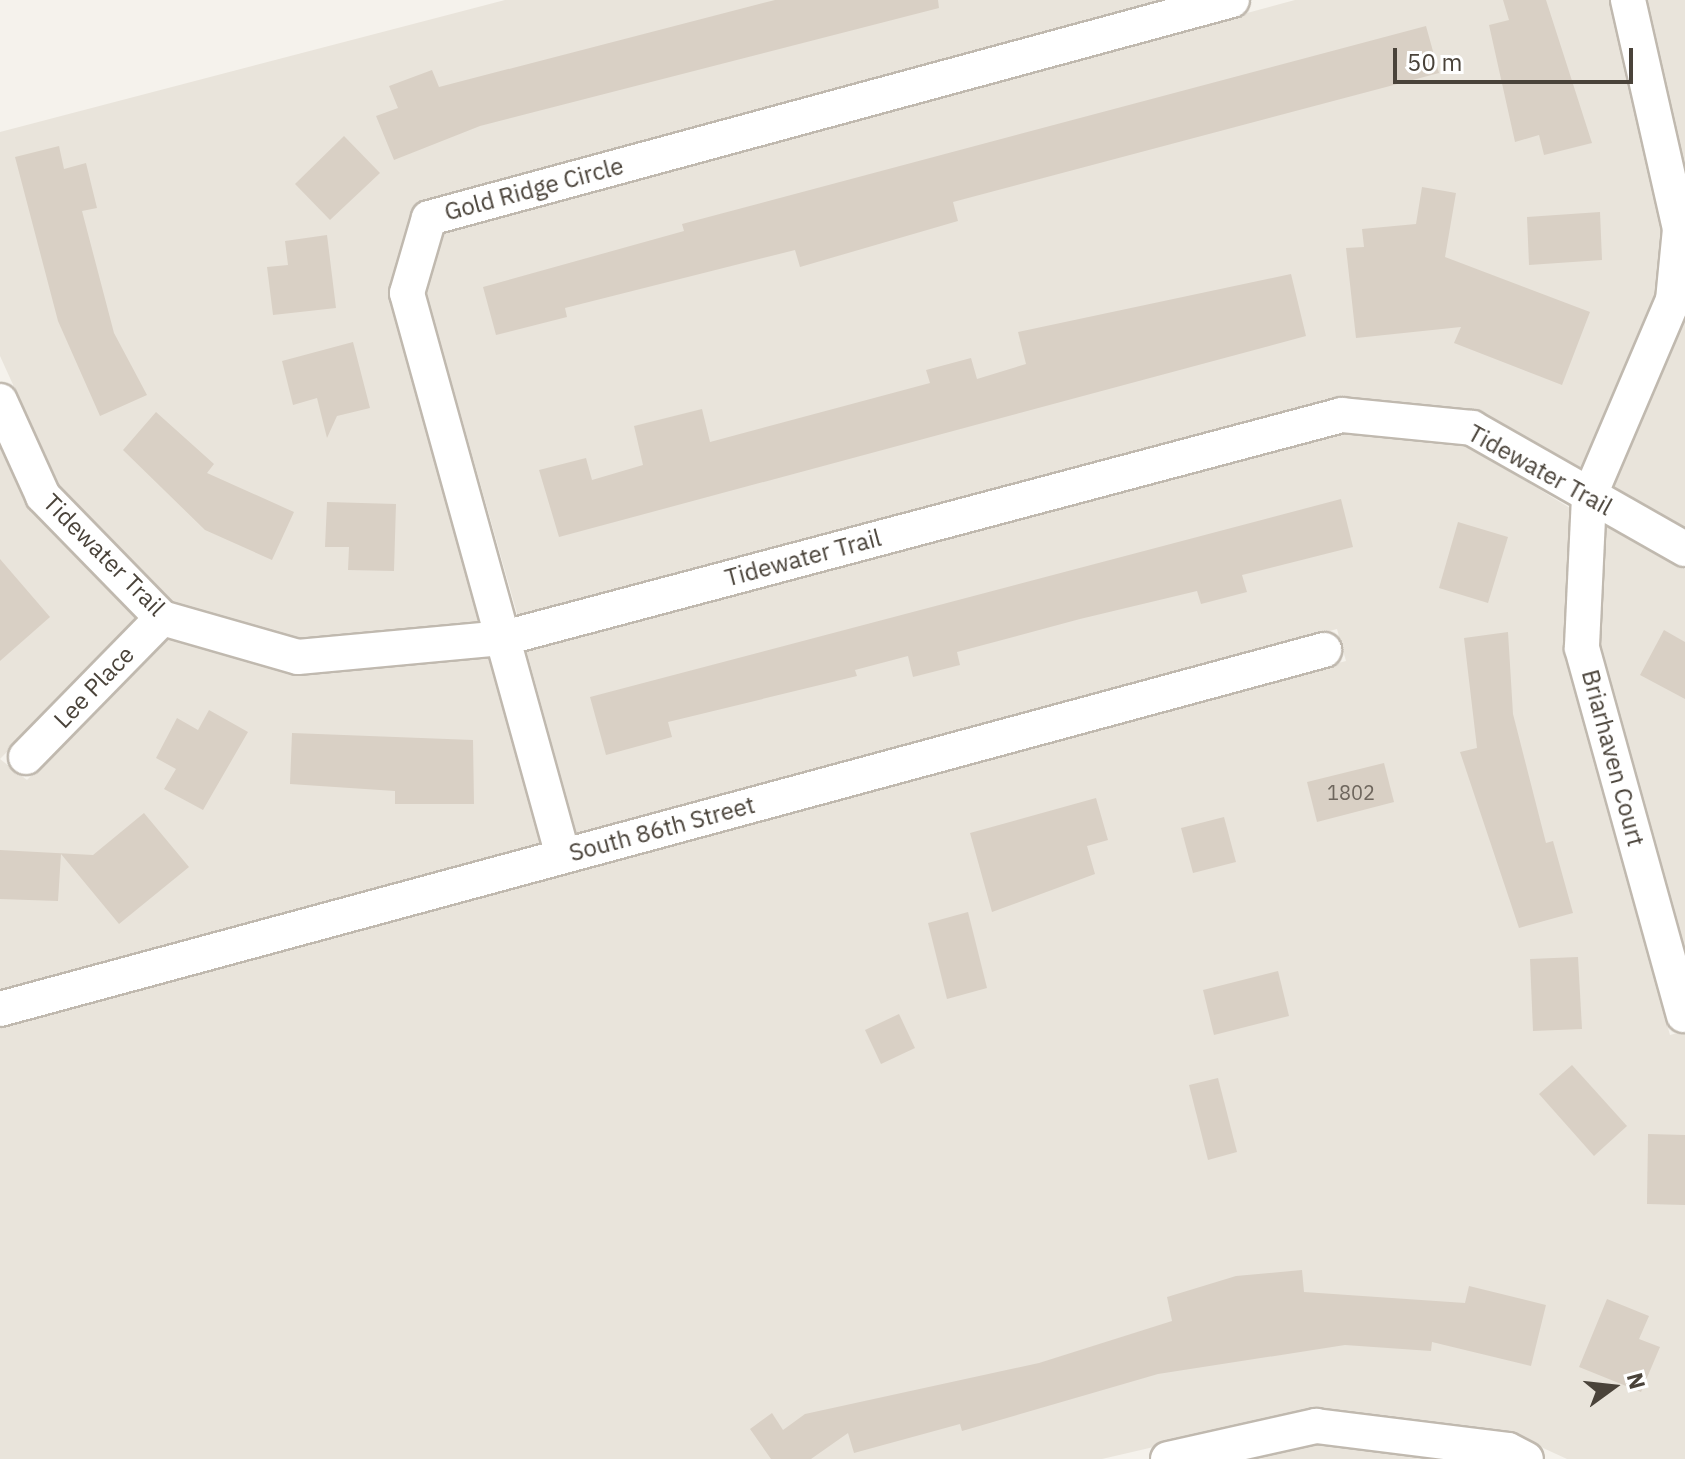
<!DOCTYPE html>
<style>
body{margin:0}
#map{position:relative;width:1685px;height:1459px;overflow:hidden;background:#f5f2ec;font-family:"IBM Plex Sans",sans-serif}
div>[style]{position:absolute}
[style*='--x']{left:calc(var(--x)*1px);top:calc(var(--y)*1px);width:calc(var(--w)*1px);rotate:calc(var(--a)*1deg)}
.residential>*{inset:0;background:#e9e4db}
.building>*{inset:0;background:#d9d0c5}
.roads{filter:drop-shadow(2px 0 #c0b9af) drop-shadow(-2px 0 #c0b9af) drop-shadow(0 2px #c0b9af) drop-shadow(0 -2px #c0b9af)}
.minor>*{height:34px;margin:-17px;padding:0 17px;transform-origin:17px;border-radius:17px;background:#fff}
span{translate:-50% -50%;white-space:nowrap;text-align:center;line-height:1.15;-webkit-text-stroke:6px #fff;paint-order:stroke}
.number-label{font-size:20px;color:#6e665d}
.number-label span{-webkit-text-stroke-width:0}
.street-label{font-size:24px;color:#4a433a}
.north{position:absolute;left:1573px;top:1347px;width:80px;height:80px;-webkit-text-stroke:6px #fff;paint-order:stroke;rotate:75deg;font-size:22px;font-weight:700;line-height:32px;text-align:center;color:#4a433a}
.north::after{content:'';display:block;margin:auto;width:28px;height:36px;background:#4a433a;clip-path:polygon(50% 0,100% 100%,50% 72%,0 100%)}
.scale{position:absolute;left:1393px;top:48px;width:240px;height:36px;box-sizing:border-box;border:4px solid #4a433a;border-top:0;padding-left:10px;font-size:24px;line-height:28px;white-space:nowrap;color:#4a433a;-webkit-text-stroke:6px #fff;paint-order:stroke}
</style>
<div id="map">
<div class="residential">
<i style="clip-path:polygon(505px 0,1169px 0,425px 202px,411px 214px,389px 298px,481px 623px,302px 641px,173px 603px,59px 486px,0 356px,0 132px)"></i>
<i style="clip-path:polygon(1295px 0,1609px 0,1662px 231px,1655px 297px,1580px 471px,1475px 411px,1346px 399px,518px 617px,426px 292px,444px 231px)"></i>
<i style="clip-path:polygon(1647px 0,1685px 0,1685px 167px)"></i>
<i style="clip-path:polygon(1685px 317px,1685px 529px,1612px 489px)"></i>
<i style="clip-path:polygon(1343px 432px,1465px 444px,1570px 508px,1564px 653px,1670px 1035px,1685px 1031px,1685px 1459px,1567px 1459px,1517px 1436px,1313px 1410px,1102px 1459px,0 1459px,0 1026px,1346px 661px,1337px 629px,577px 836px,526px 649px)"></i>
<i style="clip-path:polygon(0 445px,29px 507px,137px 619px,0 759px)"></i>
<i style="clip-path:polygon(1606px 526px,1685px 569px,1685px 950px,1601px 646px)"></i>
<i style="clip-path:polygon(167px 637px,292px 673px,490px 656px,541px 845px,0 992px,0 759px,27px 780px)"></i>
<i style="clip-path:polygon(1316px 1443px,1442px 1459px,1245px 1459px)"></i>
</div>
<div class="building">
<i style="clip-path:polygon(775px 0,938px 0,939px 8px,480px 126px,394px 160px,376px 116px,398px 108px,389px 86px,432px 70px,439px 87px)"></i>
<i style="clip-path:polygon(1503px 0,1546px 0,1592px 143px,1544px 155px,1539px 135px,1515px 142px,1489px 25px,1509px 20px)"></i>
<i style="clip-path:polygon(1426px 26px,1439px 73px,953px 202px,958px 221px,800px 267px,795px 250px,565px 308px,567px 317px,496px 335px,483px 287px,684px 231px,682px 224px)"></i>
<i style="clip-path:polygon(344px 136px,380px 173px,330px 220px,295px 184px)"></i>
<i style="clip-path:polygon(59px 146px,64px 169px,86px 163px,97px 208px,82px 211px,114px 333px,147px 395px,100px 416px,58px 321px,15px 157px)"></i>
<i style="clip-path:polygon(1422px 187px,1456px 193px,1445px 257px,1590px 312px,1562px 385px,1454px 343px,1461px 327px,1356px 338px,1346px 248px,1364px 247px,1362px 229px,1416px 224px)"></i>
<i style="clip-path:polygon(1600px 212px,1602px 260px,1529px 265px,1527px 217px)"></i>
<i style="clip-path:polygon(327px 235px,336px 308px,273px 315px,267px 267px,288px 265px,285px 241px)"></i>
<i style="clip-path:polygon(1291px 274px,1306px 336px,559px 537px,539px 470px,586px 458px,592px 480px,643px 465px,634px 426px,702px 409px,710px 442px,930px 383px,926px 370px,971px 358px,977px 379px,1026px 364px,1018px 332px)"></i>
<i style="clip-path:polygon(353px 342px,370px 408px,337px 416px,327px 438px,317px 398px,293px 405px,282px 361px)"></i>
<i style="clip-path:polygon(156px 412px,214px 464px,207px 473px,294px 512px,272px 560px,205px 530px,123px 450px)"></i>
<i style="clip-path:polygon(1341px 499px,1353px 547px,1242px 575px,1247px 592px,1201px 604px,1197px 591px,1080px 619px,957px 652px,960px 665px,913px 677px,908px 656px,855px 670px,857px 676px,668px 722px,672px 737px,606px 755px,590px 697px)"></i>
<i style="clip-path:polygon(327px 502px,396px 504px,394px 571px,348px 570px,349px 547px,325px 547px)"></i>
<i style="clip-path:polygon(1458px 522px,1508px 537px,1488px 603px,1439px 588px)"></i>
<i style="clip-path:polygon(0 559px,50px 617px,0 661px)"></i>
<i style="clip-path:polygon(1664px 630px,1685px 642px,1685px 699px,1640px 675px)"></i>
<i style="clip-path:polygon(1508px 632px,1513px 714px,1546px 843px,1553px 841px,1573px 913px,1519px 928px,1460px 752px,1477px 748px,1464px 638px)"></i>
<i style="clip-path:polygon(209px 710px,248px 732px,203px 810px,164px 789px,176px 769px,156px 758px,177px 718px,198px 730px)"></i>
<i style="clip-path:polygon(292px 733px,473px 740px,474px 804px,395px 804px,395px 791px,290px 784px)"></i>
<i style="clip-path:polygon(1384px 763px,1394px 802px,1317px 822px,1307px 782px)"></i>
<i style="clip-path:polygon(1096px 798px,1108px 840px,1087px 846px,1095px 874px,992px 912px,970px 833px)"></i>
<i style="clip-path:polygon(144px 813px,189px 867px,119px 924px,61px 854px,58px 901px,0 899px,0 850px,93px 855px)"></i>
<i style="clip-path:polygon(1224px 817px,1236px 862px,1193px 873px,1181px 828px)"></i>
<i style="clip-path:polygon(968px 912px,987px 988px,947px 999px,928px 923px)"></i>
<i style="clip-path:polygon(1578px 957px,1582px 1029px,1533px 1031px,1530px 959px)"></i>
<i style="clip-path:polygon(1278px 971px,1289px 1016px,1214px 1035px,1203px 990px)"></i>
<i style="clip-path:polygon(899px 1014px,915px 1048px,881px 1064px,865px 1030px)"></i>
<i style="clip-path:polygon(1572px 1065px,1627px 1126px,1594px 1156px,1539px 1094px)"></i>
<i style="clip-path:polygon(1218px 1078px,1237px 1152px,1208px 1160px,1189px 1085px)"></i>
<i style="clip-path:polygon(1648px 1134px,1685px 1135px,1685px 1205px,1647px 1204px)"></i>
<i style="clip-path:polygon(1302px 1270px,1304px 1292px,1465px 1303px,1469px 1286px,1546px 1305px,1531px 1366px,1432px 1342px,1431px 1351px,1345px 1345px,1158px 1374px,962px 1431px,960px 1424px,854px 1453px,848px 1433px,811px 1459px,771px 1459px,750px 1429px,772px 1413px,783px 1430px,805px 1414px,1039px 1363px,1172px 1321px,1167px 1297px,1236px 1276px)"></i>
<i style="clip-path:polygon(1607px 1299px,1649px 1316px,1639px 1339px,1660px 1347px,1641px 1392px,1579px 1367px)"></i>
</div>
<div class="roads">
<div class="minor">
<i style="--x:1628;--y:0;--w:235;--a:77.2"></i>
<i style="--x:1680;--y:229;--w:71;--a:95.6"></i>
<i style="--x:1673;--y:300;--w:214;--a:113.1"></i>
<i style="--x:1589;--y:497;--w:151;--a:92.7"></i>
<i style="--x:1582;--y:648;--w:381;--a:74.5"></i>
<i style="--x:0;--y:401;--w:104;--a:65.6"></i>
<i style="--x:43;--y:496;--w:170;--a:45.7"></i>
<i style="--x:162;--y:618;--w:141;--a:16"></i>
<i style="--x:298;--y:657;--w:207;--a:-5.3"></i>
<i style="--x:504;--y:638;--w:867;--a:-14.9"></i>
<i style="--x:1342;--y:415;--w:131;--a:5.7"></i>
<i style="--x:1472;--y:428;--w:245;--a:29.6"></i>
<i style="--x:26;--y:757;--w:194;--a:-45.6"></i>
<i style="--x:563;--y:856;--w:584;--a:-105.49"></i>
<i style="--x:407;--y:293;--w:78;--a:-73.7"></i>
<i style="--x:429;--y:218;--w:832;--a:-15.19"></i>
<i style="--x:0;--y:1009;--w:1372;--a:-15.17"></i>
<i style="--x:1168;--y:1459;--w:152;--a:-12.6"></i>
<i style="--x:1316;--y:1426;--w:193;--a:7.1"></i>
<i style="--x:1508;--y:1450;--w:20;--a:27"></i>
</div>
</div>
<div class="number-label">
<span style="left:1351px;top:792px">1802</span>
</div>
<div class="street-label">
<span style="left:534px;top:189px;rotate:-15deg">Gold Ridge Circle</span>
<span style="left:1540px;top:470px;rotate:29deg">Tidewater Trail</span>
<span style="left:104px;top:555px;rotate:45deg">Tidewater Trail</span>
<span style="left:803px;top:558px;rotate:-15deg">Tidewater Trail</span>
<span style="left:94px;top:687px;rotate:-46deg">Lee Place</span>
<span style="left:1613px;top:758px;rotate:75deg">Briarhaven Court</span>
<span style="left:662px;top:829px;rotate:-15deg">South 86th Street</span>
</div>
<div class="north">N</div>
<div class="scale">50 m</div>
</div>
